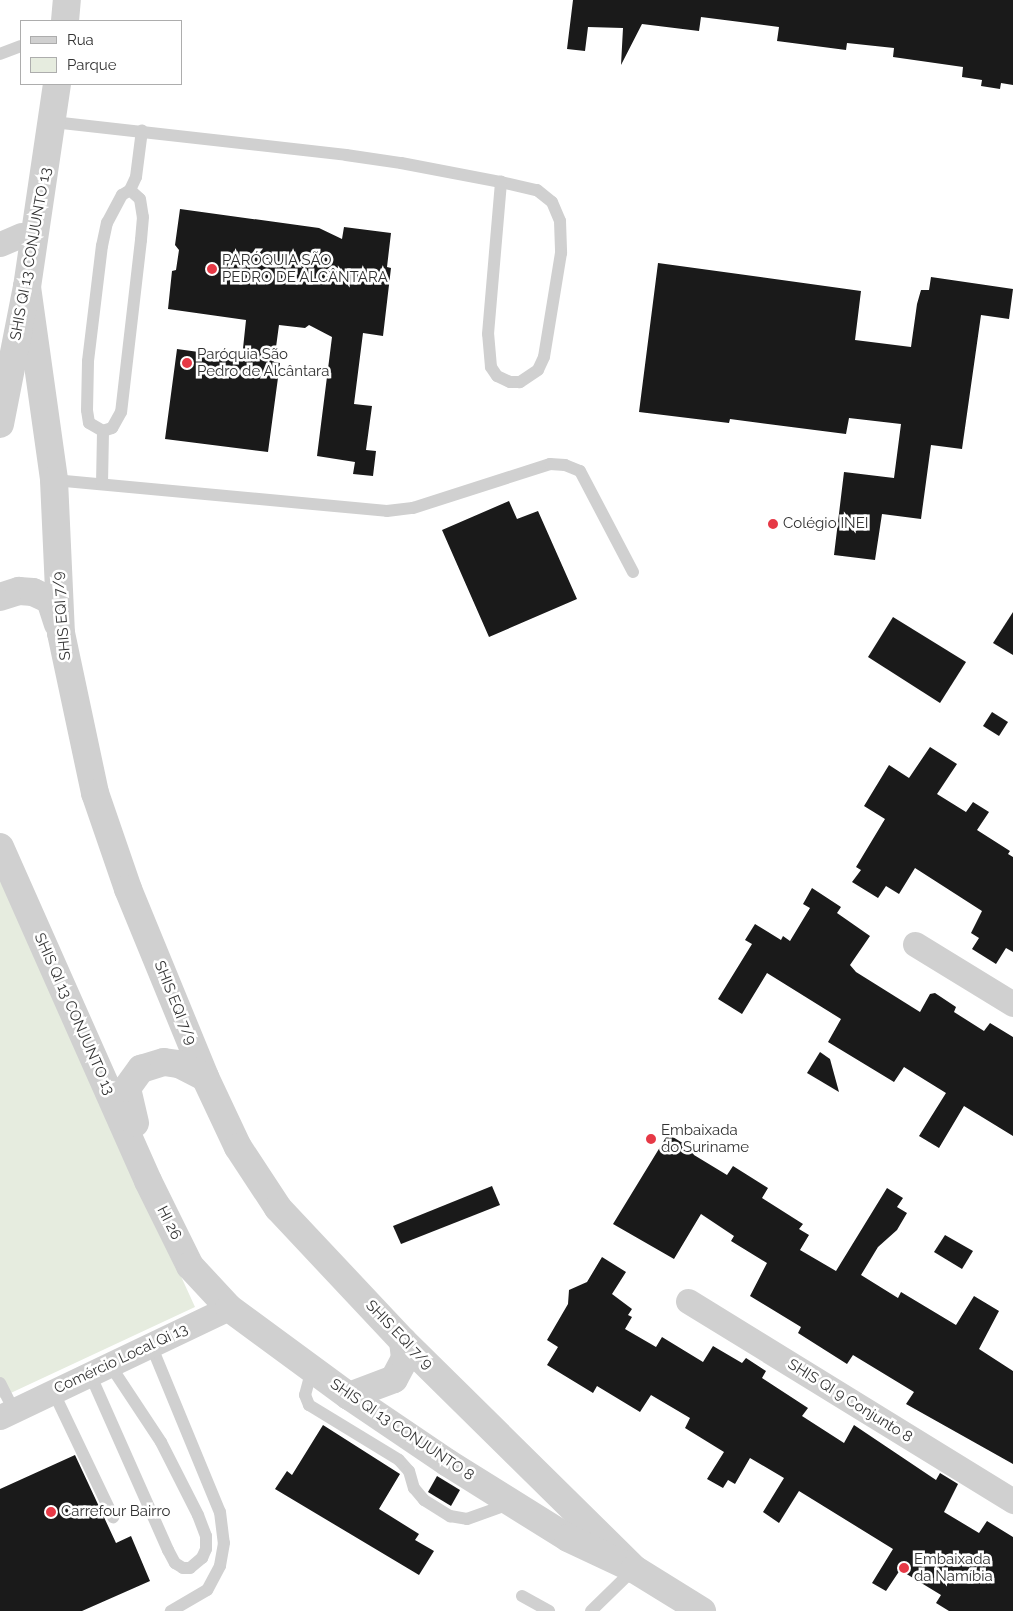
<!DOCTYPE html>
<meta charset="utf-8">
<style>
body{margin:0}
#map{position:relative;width:1013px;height:1611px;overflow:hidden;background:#fff;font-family:Raleway,sans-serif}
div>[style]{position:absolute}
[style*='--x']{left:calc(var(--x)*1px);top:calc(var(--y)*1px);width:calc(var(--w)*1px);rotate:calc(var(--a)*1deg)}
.green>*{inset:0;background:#e6ecdf}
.building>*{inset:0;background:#1a1a1a}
.service>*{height:12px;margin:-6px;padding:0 6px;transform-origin:6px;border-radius:6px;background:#d0d0d0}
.minor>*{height:25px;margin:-12.5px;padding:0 12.5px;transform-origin:12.5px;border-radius:12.5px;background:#d0d0d0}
.tertiary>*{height:28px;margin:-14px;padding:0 14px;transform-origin:14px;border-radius:14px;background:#d0d0d0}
.dots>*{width:14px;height:14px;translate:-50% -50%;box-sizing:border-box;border:2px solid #fff;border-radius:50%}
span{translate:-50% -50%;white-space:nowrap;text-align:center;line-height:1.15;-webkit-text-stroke:5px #fff;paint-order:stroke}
.street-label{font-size:15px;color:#333}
.poi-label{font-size:15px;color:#333}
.left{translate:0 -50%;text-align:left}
.legend{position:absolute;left:20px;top:20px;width:162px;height:65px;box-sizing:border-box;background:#fff;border:1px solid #adadad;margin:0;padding:6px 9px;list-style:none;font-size:15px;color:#333}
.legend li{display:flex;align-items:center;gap:10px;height:25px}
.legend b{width:25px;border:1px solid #adadad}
</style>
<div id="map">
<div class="green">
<i style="clip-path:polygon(0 880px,195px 1307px,0 1398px)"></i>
</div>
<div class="building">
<i style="clip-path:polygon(573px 0,1013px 0,1013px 85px,1001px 83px,1000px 89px,981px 86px,982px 80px,962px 77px,963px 67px,893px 57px,894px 48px,847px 43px,846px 50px,777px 41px,779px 27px,701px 17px,699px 31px,642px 24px,621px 65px,623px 28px,588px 27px,585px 51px,567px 49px)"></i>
<i style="clip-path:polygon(180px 209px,319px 228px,342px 239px,344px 227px,391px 233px,387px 267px,391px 268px,383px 336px,363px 333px,354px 404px,372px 406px,366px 450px,376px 451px,373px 476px,353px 474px,355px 462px,317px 456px,332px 337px,309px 325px,305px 328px,279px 325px,274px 362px,280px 363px,268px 452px,165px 439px,177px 349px,242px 358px,246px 320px,168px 309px,172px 271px,176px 270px,179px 250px,175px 245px)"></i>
<i style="clip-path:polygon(658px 263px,861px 291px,855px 340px,911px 347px,917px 304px,921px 290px,929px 290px,931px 277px,1013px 289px,1009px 319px,981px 315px,962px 449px,931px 445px,921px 519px,882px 514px,875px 560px,834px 555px,844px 472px,894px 478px,901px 424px,849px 418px,846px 434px,730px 419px,729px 423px,639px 412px)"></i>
<i style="clip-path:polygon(509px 501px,517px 519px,538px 511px,577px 599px,489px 637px,442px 530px)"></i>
<i style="clip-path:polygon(1013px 612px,1013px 655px,993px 643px)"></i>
<i style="clip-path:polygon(893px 617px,966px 662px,940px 703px,868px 657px)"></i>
<i style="clip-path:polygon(992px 712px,1008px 722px,999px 736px,983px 726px)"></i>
<i style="clip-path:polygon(930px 747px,957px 764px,937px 794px,966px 812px,973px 802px,989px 812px,977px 830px,1010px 851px,1008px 854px,1013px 857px,1013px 952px,1006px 948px,996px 964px,972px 949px,979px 938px,971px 933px,982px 911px,915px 868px,899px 894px,886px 886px,878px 898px,852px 882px,861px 870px,856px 867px,885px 819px,864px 806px,889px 765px,909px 778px)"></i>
<i style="clip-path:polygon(812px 888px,841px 907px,837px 913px,870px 936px,850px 965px,856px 972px,920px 1012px,930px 994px,935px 993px,956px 1007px,954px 1012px,984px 1031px,990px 1023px,1013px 1037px,1013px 1136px,964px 1106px,939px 1148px,919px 1136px,946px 1093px,904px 1067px,894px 1082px,828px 1042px,841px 1019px,767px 973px,742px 1014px,718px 999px,752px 944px,745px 940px,755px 924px,781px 940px,783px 936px,790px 941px,810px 908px,803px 904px)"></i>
<i style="clip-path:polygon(820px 1052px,830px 1059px,839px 1092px,807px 1073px)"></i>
<i style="clip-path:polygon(668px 1134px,681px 1142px,690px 1142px,694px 1155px,727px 1175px,733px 1166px,768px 1188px,762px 1198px,803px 1224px,799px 1229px,809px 1235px,800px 1250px,836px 1271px,887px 1188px,903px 1198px,897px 1207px,907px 1213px,897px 1230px,878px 1247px,861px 1275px,898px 1298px,901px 1292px,956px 1325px,974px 1296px,999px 1311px,979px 1349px,1013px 1371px,1013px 1464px,906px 1404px,914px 1392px,853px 1355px,847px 1364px,798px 1333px,801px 1327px,750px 1296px,767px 1263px,731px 1241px,734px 1236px,701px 1214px,674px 1259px,613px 1224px)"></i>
<i style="clip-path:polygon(492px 1186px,500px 1205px,401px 1244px,393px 1226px)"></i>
<i style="clip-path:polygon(945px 1235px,973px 1251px,962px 1269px,934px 1252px)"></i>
<i style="clip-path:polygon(602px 1257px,626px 1272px,612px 1294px,632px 1309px,628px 1315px,632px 1317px,625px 1329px,656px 1347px,662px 1337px,703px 1362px,713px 1346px,742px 1363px,746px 1358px,766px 1371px,762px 1378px,808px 1408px,802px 1416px,844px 1443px,854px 1425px,936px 1480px,940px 1473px,958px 1484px,944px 1512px,979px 1533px,987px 1521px,1013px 1537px,1013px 1611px,949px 1611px,936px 1603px,941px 1595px,900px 1570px,886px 1591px,872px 1583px,893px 1549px,799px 1491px,779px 1523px,763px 1512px,784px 1478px,750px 1458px,735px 1484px,728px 1480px,723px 1488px,707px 1479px,724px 1452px,685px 1428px,690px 1418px,651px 1395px,640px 1412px,597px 1386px,593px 1393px,547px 1365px,558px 1347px,547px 1340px,568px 1304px,569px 1290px,587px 1282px)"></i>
<i style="clip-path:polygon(323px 1425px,400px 1474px,379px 1509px,419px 1534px,415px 1540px,434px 1551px,419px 1575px,275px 1489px,287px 1471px,292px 1475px)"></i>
<i style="clip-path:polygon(75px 1455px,116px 1543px,131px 1536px,150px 1581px,82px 1611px,0 1611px,0 1489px)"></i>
<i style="clip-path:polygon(437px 1476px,460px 1490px,451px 1506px,428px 1492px)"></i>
</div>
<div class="service">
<i style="--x:0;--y:54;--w:22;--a:-21"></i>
<i style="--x:53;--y:122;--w:295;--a:6.4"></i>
<i style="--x:346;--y:155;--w:56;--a:8.3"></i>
<i style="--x:401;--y:163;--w:102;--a:10.8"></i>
<i style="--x:501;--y:182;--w:37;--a:13"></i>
<i style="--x:537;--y:190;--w:19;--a:39"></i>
<i style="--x:552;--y:202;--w:21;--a:67"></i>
<i style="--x:560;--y:221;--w:32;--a:88"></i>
<i style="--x:561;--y:253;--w:105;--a:99.3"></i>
<i style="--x:544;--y:357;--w:14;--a:115"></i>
<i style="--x:538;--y:370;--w:22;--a:146"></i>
<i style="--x:520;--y:382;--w:10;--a:180"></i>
<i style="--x:510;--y:382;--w:14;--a:-155"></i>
<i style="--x:497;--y:376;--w:11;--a:-124"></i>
<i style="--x:491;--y:367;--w:33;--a:-95"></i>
<i style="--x:488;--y:334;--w:153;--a:-85.1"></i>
<i style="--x:130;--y:190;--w:13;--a:42"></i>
<i style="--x:140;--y:199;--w:18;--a:81"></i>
<i style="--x:143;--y:217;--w:23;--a:95"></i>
<i style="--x:141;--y:240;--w:173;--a:96.6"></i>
<i style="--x:121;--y:412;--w:18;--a:119"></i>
<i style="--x:112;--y:428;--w:9;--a:162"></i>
<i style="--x:103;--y:431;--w:16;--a:-150"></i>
<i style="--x:89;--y:423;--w:13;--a:-99"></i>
<i style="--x:87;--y:410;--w:49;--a:-88.8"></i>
<i style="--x:88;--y:361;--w:116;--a:-83.1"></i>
<i style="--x:102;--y:246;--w:24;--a:-78"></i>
<i style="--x:107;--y:223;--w:32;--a:-62"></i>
<i style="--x:122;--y:195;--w:9;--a:-32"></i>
<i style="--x:130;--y:190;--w:14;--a:-65"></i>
<i style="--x:136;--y:177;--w:47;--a:-82.7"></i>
<i style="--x:54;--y:480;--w:334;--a:5.3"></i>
<i style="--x:387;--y:511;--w:26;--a:-7"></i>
<i style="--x:413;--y:508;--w:144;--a:-17.8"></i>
<i style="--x:550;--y:464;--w:15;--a:4"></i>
<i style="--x:565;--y:465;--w:16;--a:22"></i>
<i style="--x:580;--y:471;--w:114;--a:62.3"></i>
<i style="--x:102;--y:484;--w:53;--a:-88.9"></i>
<i style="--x:151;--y:1345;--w:181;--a:67.6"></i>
<i style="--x:220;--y:1512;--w:31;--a:83"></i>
<i style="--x:224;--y:1543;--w:23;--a:100"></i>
<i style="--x:220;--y:1566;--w:27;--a:118"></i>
<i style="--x:207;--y:1590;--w:42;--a:149.7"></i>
<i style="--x:312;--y:1369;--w:27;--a:105"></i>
<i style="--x:305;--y:1395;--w:11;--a:68"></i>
<i style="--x:309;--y:1405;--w:105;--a:31.4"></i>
<i style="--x:399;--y:1460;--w:15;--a:48"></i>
<i style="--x:409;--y:1471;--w:18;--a:74"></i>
<i style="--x:414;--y:1488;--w:16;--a:50"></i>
<i style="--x:424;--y:1500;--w:31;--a:32"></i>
<i style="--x:450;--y:1516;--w:17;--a:10"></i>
<i style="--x:467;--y:1519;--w:48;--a:-19.6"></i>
<i style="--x:90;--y:1374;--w:193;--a:66.1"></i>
<i style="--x:168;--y:1550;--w:15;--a:62"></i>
<i style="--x:175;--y:1563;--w:9;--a:32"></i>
<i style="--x:183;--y:1568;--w:7;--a:0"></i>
<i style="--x:190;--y:1568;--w:16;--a:-40"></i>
<i style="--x:202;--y:1558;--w:10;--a:-66"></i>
<i style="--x:206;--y:1549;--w:13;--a:-90"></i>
<i style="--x:206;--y:1536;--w:22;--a:-111"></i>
<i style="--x:198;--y:1515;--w:82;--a:-116.9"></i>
<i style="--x:161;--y:1442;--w:92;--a:-123.5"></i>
<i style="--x:0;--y:1383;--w:31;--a:63"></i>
<i style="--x:53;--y:1391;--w:140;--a:64.5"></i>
<i style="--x:522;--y:1596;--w:31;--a:29"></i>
<i style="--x:591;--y:1611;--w:60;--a:-44.3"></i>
</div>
<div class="minor">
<i style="--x:0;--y:244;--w:23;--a:-23"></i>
<i style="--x:915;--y:944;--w:115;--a:31.5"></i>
<i style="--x:688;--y:1301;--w:382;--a:31.6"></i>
<i style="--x:0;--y:1417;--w:254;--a:-25.5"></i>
</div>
<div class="tertiary">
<i style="--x:65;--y:21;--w:21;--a:-85"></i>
<i style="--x:27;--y:287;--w:195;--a:82"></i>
<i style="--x:54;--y:480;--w:153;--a:87.4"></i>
<i style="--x:61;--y:633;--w:164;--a:78"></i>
<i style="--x:95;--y:793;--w:102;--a:71"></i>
<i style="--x:128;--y:889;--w:203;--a:67.7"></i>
<i style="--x:205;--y:1077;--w:77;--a:64.8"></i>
<i style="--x:238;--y:1147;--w:73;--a:56.7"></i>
<i style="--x:278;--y:1208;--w:183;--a:46.8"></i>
<i style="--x:403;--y:1341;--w:325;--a:44.6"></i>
<i style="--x:0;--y:424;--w:140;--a:-78.9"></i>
<i style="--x:27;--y:287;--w:205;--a:-81.6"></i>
<i style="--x:0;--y:597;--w:20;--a:-18"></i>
<i style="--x:19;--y:591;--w:14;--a:4"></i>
<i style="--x:33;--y:592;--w:19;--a:25"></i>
<i style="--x:50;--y:600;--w:25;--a:72"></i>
<i style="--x:0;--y:847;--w:365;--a:66.1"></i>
<i style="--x:148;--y:1181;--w:95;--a:63.7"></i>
<i style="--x:190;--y:1266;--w:57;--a:47.1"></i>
<i style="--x:229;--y:1308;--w:149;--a:36.3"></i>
<i style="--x:349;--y:1396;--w:120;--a:34.1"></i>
<i style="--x:448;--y:1463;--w:142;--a:32"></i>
<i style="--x:568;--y:1538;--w:73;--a:25.2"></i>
<i style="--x:634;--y:1569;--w:80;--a:31.7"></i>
<i style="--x:135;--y:1123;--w:36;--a:-103"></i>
<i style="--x:127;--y:1088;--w:24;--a:-54"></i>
<i style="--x:141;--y:1069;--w:24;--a:-17"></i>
<i style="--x:164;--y:1062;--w:15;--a:8"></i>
<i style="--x:179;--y:1064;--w:29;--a:27"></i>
<i style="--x:349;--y:1396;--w:48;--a:-20.7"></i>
<i style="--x:394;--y:1379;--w:24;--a:-62"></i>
<i style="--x:405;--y:1358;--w:17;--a:-97"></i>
</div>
<div class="dots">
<i style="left:212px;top:269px;background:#e63946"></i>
<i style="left:187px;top:363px;background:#e63946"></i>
<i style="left:773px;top:524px;background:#e63946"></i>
<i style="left:651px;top:1139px;background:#e63946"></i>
<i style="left:51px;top:1512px;background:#e63946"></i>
<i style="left:904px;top:1568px;background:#e63946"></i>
</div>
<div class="street-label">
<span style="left:31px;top:254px;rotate:-80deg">SHIS QI 13 CONJUNTO 13</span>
<span style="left:62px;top:616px;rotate:-95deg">SHIS EQI 7/9</span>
<span style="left:175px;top:1003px;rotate:68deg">SHIS EQI 7/9</span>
<span style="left:74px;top:1014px;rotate:66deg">SHIS QI 13 CONJUNTO 13</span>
<span style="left:169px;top:1223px;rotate:63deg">HI 26</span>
<span style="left:399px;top:1335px;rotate:46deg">SHIS EQI 7/9</span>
<span style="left:121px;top:1359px;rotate:-25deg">Comércio Local Qi 13</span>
<span style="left:850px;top:1401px;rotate:32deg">SHIS QI 9 Conjunto 8</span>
<span style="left:402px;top:1430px;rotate:34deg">SHIS QI 13 CONJUNTO 8</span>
</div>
<div class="poi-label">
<span class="left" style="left:222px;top:269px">PARÓQUIA SÃO<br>PEDRO DE ALCÂNTARA</span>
<span class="left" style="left:197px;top:363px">Paróquia São<br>Pedro de Alcântara</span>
<span class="left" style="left:783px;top:524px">Colégio INEI</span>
<span class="left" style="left:661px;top:1139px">Embaixada<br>do Suriname</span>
<span class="left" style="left:61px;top:1512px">Carrefour Bairro</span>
<span class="left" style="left:914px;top:1568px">Embaixada<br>da Namíbia</span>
</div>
<ul class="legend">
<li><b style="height:6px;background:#d0d0d0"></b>Rua</li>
<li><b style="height:14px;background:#e6ecdf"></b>Parque</li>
</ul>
</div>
